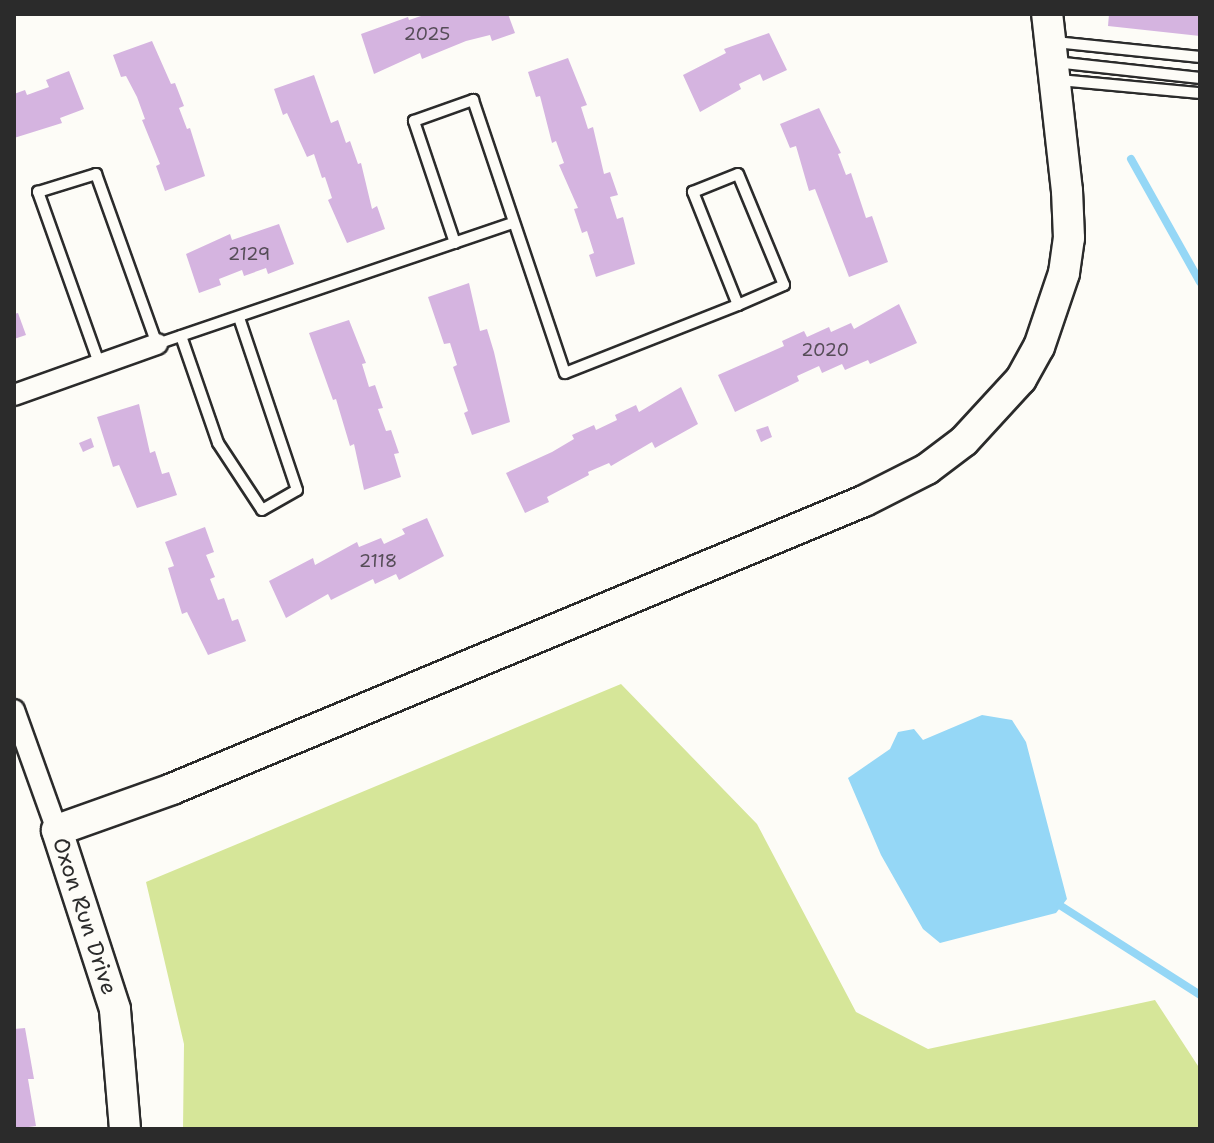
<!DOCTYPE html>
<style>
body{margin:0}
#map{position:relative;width:1214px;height:1143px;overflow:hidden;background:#fdfcf7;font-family:"Shantell Sans",sans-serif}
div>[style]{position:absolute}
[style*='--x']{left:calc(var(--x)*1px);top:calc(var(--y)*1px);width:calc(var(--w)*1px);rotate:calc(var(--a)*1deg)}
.green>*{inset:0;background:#d6e699}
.water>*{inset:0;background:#95d7f6}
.stream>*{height:8px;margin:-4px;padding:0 4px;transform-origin:4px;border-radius:4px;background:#95d7f6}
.building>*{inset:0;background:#d5b4e0}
.roads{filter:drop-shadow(2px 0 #2b2b2b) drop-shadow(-2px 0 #2b2b2b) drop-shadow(0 2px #2b2b2b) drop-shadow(0 -2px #2b2b2b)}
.lane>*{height:10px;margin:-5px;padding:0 5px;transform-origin:5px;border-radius:5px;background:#fdfcf7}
.street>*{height:20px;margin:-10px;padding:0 10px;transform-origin:10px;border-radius:10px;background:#fdfcf7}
.secondary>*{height:30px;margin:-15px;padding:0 15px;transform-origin:15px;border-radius:15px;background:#fdfcf7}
span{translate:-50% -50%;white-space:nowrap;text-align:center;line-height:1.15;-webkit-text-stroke:8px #fdfcf7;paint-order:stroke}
.number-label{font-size:18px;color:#564d58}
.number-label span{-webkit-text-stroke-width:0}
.street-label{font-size:22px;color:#2b2b2b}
.frame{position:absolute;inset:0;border:16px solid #2b2b2b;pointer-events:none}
</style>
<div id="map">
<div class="green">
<i style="clip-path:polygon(621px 684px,757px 824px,856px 1012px,928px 1049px,1155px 1000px,1200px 1069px,1200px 1129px,183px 1129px,184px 1044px,146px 882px)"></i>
</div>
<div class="water">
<i style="clip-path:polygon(982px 715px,1012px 720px,1026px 742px,1067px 899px,1056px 913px,940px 943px,923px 929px,881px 855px,848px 778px,890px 749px,898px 732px,914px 729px,923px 740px)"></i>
</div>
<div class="stream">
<i style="--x:1131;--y:159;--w:141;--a:60.7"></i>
<i style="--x:1061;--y:906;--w:165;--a:32.6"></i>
</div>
<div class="building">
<i style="clip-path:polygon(427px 14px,508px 14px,515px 33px,492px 41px,490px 35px,466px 41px,422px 59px,420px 53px,374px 74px,361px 34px,408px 17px,409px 20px)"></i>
<i style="clip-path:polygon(1109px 14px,1200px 14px,1200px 36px,1108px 26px)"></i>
<i style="clip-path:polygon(769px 33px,787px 70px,763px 81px,760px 74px,739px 84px,741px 89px,700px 112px,683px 75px,726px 53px,724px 49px)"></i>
<i style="clip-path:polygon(152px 41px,171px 84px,175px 83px,184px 106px,179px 108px,187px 129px,190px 128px,205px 176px,165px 191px,156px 166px,160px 164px,142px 120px,145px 119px,137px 97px,126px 76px,121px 77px,113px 55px)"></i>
<i style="clip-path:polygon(568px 58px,587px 105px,581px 107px,588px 129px,593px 127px,604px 174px,610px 172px,618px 195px,610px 197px,617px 219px,623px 217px,635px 264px,596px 277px,589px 255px,594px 253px,587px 231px,582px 233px,574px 209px,578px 208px,559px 165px,564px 163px,556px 141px,552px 143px,540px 96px,536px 97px,528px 72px)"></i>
<i style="clip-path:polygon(69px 71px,84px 109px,60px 118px,62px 123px,14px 138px,14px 94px,25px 90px,27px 95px,49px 87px,46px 80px)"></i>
<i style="clip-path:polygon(314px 75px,331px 123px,338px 120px,346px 143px,350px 141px,358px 164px,361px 163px,372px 209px,377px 206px,385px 229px,347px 243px,328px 200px,332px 198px,325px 177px,322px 178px,314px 154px,307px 157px,287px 113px,283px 115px,274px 89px)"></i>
<i style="clip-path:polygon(819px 108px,841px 153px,838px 154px,846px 175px,851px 173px,866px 218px,872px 216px,888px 262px,849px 277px,815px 189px,809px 191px,796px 146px,790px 148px,780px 124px)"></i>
<i style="clip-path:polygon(279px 224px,294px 264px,268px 274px,266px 268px,244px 276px,242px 270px,219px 279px,221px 285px,199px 293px,186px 254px,230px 234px,232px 240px)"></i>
<i style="clip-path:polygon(469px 283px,480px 331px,487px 329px,494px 352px,510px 422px,472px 435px,464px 413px,468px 411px,453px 367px,457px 365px,450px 343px,444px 344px,428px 297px)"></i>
<i style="clip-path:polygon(899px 304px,917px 343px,870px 364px,868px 360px,845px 370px,842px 364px,822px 373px,819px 366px,797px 376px,799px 381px,735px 412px,718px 375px,784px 346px,782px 341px,804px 331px,807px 337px,829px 327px,831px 332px,851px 323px,854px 329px)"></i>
<i style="clip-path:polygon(18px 313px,26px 335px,14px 339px,14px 314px)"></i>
<i style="clip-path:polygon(349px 320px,366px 363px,362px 364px,369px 387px,375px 385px,383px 408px,378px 409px,386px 431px,391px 430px,399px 453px,394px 454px,401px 477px,364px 490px,354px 444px,350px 446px,336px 399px,333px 400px,309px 333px)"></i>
<i style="clip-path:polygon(681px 387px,698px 424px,655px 448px,652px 442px,611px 466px,609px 463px,588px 472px,589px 475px,547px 497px,549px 502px,525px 513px,506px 473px,552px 452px,574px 439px,572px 435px,594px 425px,596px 430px,617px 420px,615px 415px,636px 405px,639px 412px)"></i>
<i style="clip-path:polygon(139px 404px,150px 453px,155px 451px,162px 474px,169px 472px,177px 495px,137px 508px,119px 465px,113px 467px,97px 417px)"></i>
<i style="clip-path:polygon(768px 426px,772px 437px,761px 442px,756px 430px)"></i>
<i style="clip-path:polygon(91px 438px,94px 447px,83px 452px,79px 443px)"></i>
<i style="clip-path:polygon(427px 518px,444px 556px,399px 580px,396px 574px,375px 584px,373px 579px,331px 600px,328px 594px,286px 618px,269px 581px,313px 558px,315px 565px,357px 542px,359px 547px,381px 538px,384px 544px,405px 534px,402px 529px)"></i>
<i style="clip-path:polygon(205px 527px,214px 552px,206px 555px,215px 577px,210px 579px,218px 600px,224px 598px,232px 621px,238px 619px,246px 641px,208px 655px,187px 612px,182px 614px,168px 568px,174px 566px,165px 542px)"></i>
<i style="clip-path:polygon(25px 1028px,34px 1079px,28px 1079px,36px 1126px,14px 1129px,14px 1029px)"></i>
</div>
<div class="roads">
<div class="lane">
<i style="--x:1055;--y:42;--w:146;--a:5.9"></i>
<i style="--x:1055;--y:62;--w:146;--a:6.3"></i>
<i style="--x:1059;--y:80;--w:142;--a:5.3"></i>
<i style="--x:738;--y:174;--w:120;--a:67.5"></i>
<i style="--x:784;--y:285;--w:50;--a:156.5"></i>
<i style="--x:738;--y:305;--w:122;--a:-111.7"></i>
<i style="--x:693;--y:192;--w:48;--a:-21.8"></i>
<i style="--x:455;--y:243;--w:129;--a:-108.6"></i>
<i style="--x:414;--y:121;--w:63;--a:-19.6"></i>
<i style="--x:473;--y:100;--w:288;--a:71.4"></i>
<i style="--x:565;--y:373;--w:186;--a:-21.5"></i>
<i style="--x:181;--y:336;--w:113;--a:70.9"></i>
<i style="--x:218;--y:443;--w:80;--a:56.7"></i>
<i style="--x:262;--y:510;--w:40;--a:-29.7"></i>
<i style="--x:297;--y:490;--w:182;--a:-108.6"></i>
<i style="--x:99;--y:363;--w:182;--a:-109.6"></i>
<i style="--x:38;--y:192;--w:61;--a:-17.2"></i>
<i style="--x:96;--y:174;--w:181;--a:70.3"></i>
<i style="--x:157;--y:344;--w:376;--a:-18.8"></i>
</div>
<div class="street">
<i style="--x:14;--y:395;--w:152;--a:-19.6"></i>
<i style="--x:14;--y:710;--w:127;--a:70.3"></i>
</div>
<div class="secondary">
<i style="--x:125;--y:1129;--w:120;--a:-94.8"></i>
<i style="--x:115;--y:1009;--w:188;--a:-108"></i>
<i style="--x:57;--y:830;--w:122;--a:-19.6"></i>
<i style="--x:172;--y:789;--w:750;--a:-22.6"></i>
<i style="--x:864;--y:501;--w:71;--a:-26.9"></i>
<i style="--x:927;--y:469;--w:46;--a:-37.1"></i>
<i style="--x:964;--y:441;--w:84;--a:-47.4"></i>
<i style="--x:1021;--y:379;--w:37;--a:-61"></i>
<i style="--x:1039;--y:347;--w:78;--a:-71.3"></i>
<i style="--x:1064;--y:273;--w:35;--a:-82"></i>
<i style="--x:1069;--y:238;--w:47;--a:-92.4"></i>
<i style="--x:1067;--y:191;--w:178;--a:-96.4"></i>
</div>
</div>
<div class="number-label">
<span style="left:427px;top:34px">2025</span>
<span style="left:249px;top:254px">2129</span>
<span style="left:825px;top:350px">2020</span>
<span style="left:378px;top:561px">2118</span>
</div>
<div class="street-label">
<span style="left:85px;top:916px;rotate:72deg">Oxon Run Drive</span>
</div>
<div class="frame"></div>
</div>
